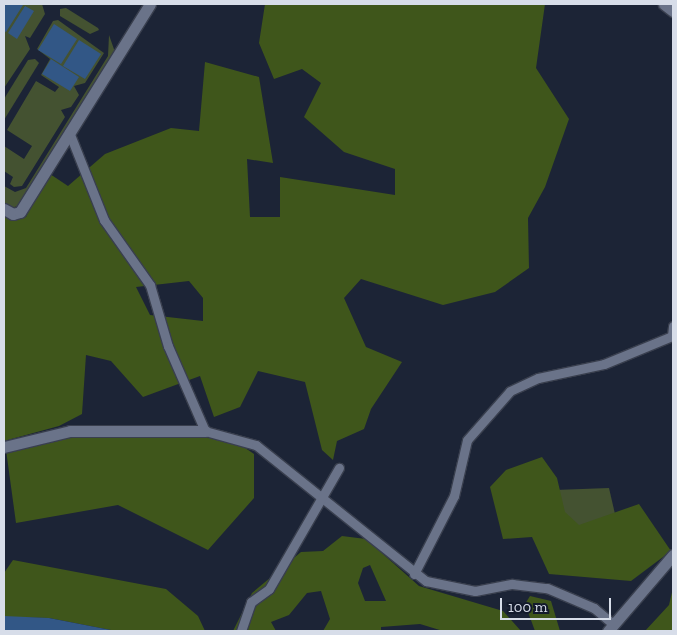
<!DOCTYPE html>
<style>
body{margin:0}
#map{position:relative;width:677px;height:635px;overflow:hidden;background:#1c2436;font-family:"Zilla Slab",serif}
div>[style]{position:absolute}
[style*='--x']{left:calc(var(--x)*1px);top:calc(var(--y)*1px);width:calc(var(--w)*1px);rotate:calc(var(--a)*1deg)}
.green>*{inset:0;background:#445231}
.forest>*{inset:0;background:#3f561b}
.water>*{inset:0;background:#325786}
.roads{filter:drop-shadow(1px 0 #393f4e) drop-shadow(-1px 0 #393f4e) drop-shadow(0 1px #393f4e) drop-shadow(0 -1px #393f4e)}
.minor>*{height:9px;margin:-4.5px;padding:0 4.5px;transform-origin:4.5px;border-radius:4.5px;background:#6a7389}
.tertiary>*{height:11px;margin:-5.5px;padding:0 5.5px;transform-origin:5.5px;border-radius:5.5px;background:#6a7389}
span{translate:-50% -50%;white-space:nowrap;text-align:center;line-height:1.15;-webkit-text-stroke:5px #131a2c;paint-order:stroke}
.frame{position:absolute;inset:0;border:5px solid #d7dde9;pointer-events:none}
.scale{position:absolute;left:500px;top:598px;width:111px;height:22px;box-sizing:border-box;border:2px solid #d7dde9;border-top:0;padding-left:6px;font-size:15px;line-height:18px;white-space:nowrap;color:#d7dde9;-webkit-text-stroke:4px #131a2c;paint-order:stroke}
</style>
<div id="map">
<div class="green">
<i style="clip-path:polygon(4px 4px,42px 4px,45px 14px,30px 38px,25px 36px,30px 49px,4px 88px)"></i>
<i style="clip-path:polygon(66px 8px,98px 28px,99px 30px,90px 34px,60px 16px,60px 9px)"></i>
<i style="clip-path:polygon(58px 20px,104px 53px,85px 83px,74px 86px,79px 95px,71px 107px,61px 110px,65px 117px,22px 186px,14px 187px,10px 184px,13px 177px,4px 171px,4px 146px,24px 159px,32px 146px,7px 130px,36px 81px,55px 92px,59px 87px,41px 75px,50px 59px,37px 49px,53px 21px)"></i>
<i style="clip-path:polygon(109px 35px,115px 52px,18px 206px,11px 208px,4px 203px,4px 186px,15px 192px,26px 188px,108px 56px)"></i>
<i style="clip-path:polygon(35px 59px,39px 63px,4px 120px,4px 99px,28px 60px)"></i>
<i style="clip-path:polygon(609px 488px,618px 527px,561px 530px,555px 490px)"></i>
</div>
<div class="forest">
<i style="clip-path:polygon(evenodd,265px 4px,545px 4px,536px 68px,569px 119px,545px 187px,528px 218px,529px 268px,495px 292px,443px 305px,361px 279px,344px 298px,366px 347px,402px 362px,371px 409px,364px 429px,337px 441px,333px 460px,322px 450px,305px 382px,258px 371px,240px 407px,214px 417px,200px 376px,143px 397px,111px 361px,86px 355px,82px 414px,59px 426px,4px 441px,4px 212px,14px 219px,26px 217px,47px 172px,68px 186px,105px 154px,171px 128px,199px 131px,205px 62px,259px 77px,273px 163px,247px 159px,250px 217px,280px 217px,280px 177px,395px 195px,395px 169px,344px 152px,304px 117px,321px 83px,302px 69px,274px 79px,259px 43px,265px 4px,189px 281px,203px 298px,203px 321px,150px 315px,136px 287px,189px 281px)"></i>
<i style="clip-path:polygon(78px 433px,229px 437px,254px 454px,254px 498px,208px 550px,118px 505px,16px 523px,6px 450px)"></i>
<i style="clip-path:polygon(542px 457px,557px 478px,565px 512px,579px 525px,639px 504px,671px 551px,631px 581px,549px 574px,532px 537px,503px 539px,490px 487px,506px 470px)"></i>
<i style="clip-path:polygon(evenodd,342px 536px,366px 539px,419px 586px,503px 611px,521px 631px,443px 631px,420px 624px,381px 627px,381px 631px,323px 631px,330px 619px,321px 591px,307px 593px,289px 615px,271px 622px,276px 631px,233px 631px,252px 593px,301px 552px,323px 551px,342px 536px,370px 565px,386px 601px,365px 601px,358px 583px,363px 568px,370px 565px)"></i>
<i style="clip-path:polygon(13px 560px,166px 589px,198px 616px,205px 631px,116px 631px,49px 618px,4px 617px,4px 573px)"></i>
<i style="clip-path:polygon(673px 588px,673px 631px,645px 631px,669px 605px)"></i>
<i style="clip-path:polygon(530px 596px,551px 601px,560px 631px,535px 631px,525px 604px)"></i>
</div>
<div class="water">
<i style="clip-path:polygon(4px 4px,23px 5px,6px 32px,4px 31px)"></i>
<i style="clip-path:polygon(25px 6px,34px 11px,17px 39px,8px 33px)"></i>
<i style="clip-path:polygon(54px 24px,77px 39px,61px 64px,38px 50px)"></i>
<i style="clip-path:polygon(79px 40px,101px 54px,85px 79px,63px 66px)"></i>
<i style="clip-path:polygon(51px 59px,79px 77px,70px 91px,42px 74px)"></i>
<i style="clip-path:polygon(4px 616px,49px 618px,116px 631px,4px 631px)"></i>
</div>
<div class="roads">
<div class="minor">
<i style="--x:69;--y:132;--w:95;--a:68.3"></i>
<i style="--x:104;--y:220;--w:80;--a:54.7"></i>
<i style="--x:150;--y:285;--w:64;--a:73.6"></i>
<i style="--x:168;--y:346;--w:93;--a:66.5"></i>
<i style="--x:205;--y:431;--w:53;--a:15.4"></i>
<i style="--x:256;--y:445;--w:218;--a:38.7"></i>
<i style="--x:426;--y:581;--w:50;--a:11.5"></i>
<i style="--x:475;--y:591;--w:38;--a:-11"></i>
<i style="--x:512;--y:584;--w:35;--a:7"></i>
<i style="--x:547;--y:588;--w:51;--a:23.1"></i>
<i style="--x:594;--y:608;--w:26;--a:40"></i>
<i style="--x:414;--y:574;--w:88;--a:-62.9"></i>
<i style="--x:454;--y:496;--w:57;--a:-76.9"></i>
<i style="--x:467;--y:440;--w:65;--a:-48.7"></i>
<i style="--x:510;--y:391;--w:31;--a:-25"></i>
<i style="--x:538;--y:378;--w:67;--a:-12"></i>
<i style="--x:604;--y:364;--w:74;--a:-22.4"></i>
<i style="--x:672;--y:336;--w:10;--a:-84"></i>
<i style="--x:241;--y:631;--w:31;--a:-71"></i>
<i style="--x:251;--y:602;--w:22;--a:-36"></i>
<i style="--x:269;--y:589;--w:140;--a:-60"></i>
</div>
<div class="tertiary">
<i style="--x:664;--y:4;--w:11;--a:38"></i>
<i style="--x:4;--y:209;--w:10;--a:29"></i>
<i style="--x:13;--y:214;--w:7;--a:-16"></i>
<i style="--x:20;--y:212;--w:245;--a:-58"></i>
<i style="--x:4;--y:447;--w:68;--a:-13.6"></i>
<i style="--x:70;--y:431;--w:135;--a:0"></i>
<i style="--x:608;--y:631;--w:100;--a:-49.5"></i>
</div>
</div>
<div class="frame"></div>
<div class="scale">100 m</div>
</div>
